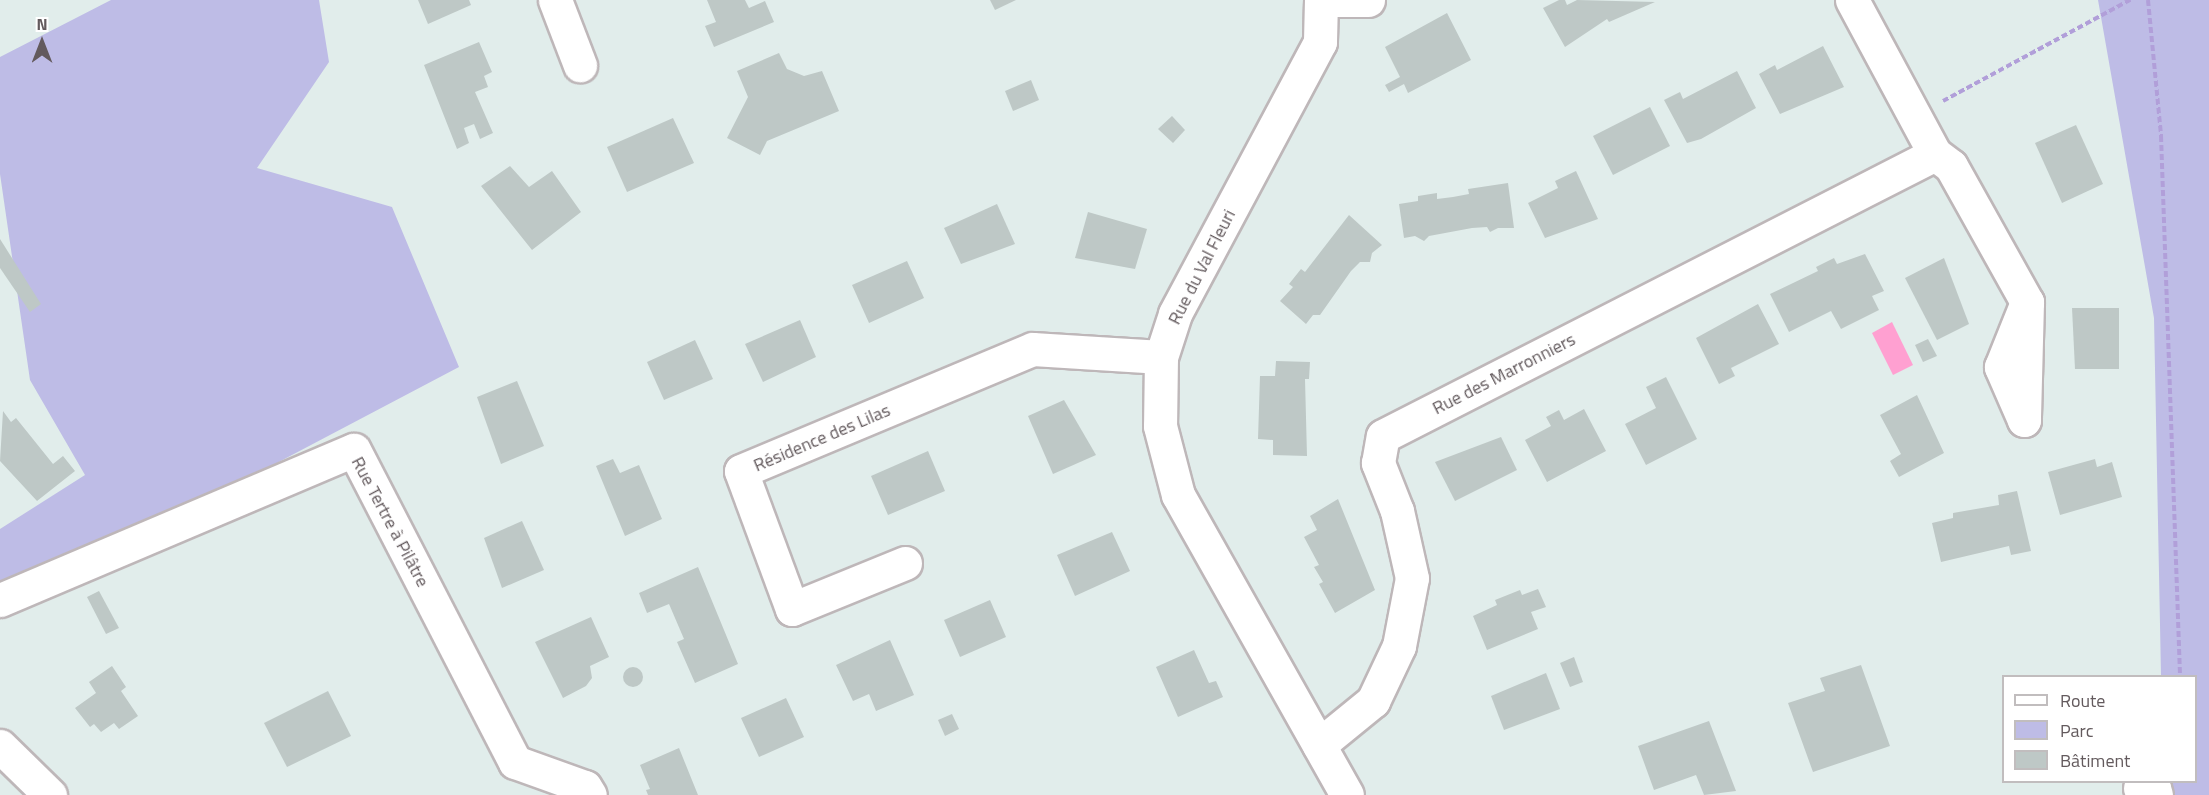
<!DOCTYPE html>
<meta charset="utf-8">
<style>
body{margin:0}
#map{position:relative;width:2209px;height:795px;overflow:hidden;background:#e1edeb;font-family:"Titillium Web",sans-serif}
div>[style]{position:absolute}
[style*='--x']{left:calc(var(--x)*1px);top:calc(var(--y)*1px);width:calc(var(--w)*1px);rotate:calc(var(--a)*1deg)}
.green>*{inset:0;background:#bebce6}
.water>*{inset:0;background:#ffa0d1}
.building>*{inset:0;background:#bec8c6}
.round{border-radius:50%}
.path>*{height:4px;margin-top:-2px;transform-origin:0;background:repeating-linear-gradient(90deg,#b19fd9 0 6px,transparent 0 9px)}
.roads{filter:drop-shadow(2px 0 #beb7b9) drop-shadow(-2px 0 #beb7b9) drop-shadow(0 2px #beb7b9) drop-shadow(0 -2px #beb7b9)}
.minor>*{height:33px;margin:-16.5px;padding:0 16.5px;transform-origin:16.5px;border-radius:16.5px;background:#fff}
.secondary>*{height:33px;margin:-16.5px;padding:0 16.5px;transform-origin:16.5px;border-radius:16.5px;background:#fff}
span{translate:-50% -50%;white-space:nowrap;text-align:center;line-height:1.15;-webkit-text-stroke:4.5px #fff;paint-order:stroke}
.street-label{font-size:18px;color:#635a5d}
.legend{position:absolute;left:2002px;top:675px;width:195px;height:108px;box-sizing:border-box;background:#fff;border:2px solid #c1bdbe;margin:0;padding:8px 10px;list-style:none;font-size:18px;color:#635a5d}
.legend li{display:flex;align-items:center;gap:12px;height:30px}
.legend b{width:30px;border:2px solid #c1bdbe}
.north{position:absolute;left:12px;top:12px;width:60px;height:60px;-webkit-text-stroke:4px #fff;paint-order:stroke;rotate:0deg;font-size:16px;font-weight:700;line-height:24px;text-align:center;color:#635a5d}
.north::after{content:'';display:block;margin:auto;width:21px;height:27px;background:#635a5d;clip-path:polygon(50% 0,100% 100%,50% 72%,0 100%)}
</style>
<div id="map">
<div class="green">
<i style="clip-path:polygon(111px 0,319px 0,329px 62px,257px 168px,392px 207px,459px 367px,129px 541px,0 592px,0 529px,85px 475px,30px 380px,0 174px,0 57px)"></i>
<i style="clip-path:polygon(2098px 0,2209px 0,2209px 795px,2171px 795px,2168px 782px,2196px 782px,2196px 676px,2161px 676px,2154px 318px)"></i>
</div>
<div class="water">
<i style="clip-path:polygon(1892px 322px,1913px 365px,1893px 375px,1872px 333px)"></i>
</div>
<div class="building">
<i style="clip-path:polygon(418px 0,469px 0,471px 5px,428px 24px)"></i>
<i style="clip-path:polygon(707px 0,745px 0,749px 8px,765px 1px,774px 22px,714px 47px,705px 26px,716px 22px)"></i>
<i style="clip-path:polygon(990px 0,1016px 0,995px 10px)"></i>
<i style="clip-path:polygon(1559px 0,1565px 0,1567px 5px,1577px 0,1655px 2px,1609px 22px,1607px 19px,1565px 47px,1543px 8px)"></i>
<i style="clip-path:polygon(1447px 13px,1471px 60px,1408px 93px,1404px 84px,1389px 92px,1385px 85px,1400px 77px,1385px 47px)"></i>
<i style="clip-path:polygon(479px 42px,492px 72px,484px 76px,488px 87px,475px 92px,493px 133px,480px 139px,474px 124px,464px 128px,469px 143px,457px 149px,424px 65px)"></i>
<i style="clip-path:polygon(1823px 46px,1844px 87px,1780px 114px,1759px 74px,1775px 65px,1777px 70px)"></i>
<i style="clip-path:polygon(779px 53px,787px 69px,804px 76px,822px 71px,839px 111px,767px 141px,760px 155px,727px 138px,748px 97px,737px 71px)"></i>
<i style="clip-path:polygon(1737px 71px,1756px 108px,1701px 139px,1687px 143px,1664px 100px,1680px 92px,1683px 99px)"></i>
<i style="clip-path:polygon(1031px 80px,1039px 100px,1013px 111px,1005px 91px)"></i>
<i style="clip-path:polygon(1650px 107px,1670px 146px,1613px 175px,1593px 136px)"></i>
<i style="clip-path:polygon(1172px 116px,1185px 130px,1173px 143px,1158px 129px)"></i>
<i style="clip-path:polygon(673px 118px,694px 163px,627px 192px,607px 147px)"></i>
<i style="clip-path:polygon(2076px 125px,2103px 184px,2062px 203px,2035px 143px)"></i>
<i style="clip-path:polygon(510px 166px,529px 187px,552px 171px,581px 212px,532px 250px,481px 186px)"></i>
<i style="clip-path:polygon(1576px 171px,1598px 219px,1545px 238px,1528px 203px,1558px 188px,1555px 181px)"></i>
<i style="clip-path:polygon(1508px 183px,1514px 228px,1498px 228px,1490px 232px,1487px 227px,1472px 228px,1429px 236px,1424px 241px,1415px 236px,1404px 238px,1399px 204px,1418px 201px,1418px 196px,1437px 193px,1437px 199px,1453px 197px,1469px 194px,1468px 189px)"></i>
<i style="clip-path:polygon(997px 204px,1015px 244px,961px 264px,944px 228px)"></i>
<i style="clip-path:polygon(1088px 212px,1147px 229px,1135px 269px,1075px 258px)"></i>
<i style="clip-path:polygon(1349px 215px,1382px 245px,1372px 253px,1370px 262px,1360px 262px,1351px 271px,1320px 315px,1313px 315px,1306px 324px,1280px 301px,1293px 287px,1289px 284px,1301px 269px,1305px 272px)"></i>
<i style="clip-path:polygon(0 239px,41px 304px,30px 312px,0 268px)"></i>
<i style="clip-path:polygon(1865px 254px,1884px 291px,1872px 296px,1879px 310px,1841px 329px,1831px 311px,1789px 332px,1770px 294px,1818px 271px,1816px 267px,1834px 258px,1837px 264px)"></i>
<i style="clip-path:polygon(1944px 258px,1969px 324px,1937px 340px,1905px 278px)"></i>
<i style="clip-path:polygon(907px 261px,924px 298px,869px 323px,852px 285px)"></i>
<i style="clip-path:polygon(1758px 304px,1779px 344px,1731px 368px,1735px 376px,1719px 384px,1696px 338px)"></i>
<i style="clip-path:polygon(2072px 308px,2119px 308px,2119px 369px,2075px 369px)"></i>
<i style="clip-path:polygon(800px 320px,816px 357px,763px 382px,745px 344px)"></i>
<i style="clip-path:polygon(1928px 339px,1937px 356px,1923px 362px,1915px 345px)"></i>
<i style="clip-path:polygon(695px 340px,713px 379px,664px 400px,647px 362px)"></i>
<i style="clip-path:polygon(1276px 361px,1310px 362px,1309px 379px,1305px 379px,1307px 456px,1273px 455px,1273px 440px,1258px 439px,1260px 376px,1275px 376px)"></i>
<i style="clip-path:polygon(1666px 377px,1697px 439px,1646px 465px,1625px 424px,1656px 408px,1646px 387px)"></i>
<i style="clip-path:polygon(517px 381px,544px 446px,501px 464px,477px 397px)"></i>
<i style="clip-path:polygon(1917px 395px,1944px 453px,1899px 477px,1890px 461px,1901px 454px,1880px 415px)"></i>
<i style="clip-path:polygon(1064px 400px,1096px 455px,1053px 474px,1028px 416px)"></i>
<i style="clip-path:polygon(1584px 409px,1606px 451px,1547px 482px,1525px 440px,1551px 426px,1546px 417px,1559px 410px,1564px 420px)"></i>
<i style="clip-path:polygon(3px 411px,11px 422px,16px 418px,53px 464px,63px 456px,75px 471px,37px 501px,0 461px)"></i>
<i style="clip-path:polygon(1501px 437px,1517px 470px,1455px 501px,1435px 462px)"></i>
<i style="clip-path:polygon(928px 451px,945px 491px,888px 515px,871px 476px)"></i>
<i style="clip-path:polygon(613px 459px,620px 473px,639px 465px,662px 519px,625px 536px,596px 466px)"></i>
<i style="clip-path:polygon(2095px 459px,2097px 467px,2112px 462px,2122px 497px,2060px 515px,2048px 472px)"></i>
<i style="clip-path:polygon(2017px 491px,2031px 551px,2011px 555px,2009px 546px,1941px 562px,1932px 523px,1953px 518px,1953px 513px,1999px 505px,1998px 495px)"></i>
<i style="clip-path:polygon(1338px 499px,1375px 590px,1335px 613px,1319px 584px,1323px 582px,1314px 567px,1319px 565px,1304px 537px,1317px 530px,1310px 516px)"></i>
<i style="clip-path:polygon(522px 521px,544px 570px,502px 588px,484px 538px)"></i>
<i style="clip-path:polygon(1112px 532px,1130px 571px,1075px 596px,1057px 555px)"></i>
<i style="clip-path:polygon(698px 567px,738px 664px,695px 683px,677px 642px,684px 639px,669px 604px,647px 613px,639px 593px)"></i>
<i style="clip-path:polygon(1538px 589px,1546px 607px,1531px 612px,1538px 629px,1487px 650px,1473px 616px,1497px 605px,1495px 600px,1520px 590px,1522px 595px)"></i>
<i style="clip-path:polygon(99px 591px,119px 628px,106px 634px,87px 597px)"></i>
<i style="clip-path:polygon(990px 600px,1006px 637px,960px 657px,944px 620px)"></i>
<i style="clip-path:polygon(591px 617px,609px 657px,590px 666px,592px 678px,586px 686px,563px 698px,535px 642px)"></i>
<i style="clip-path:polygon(890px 640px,914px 695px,876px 711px,869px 694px,853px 701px,836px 665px)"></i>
<i style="clip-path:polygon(1194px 650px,1209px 683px,1216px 681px,1223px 697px,1178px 717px,1156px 667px)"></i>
<i style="clip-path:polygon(1574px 657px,1583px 682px,1570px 687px,1560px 663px)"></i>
<i style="clip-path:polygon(1861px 665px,1890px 746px,1813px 772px,1788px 703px,1825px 691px,1820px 678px)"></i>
<i style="clip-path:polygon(112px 666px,126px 687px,121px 691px,138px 716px,119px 729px,114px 723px,101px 732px,94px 724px,90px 727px,75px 708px,96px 693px,89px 682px)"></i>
<i class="round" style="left:623px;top:667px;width:20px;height:20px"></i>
<i style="clip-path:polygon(1546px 673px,1560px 709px,1504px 730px,1491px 696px)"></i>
<i style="clip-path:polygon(328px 691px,351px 736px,287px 767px,264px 723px)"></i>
<i style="clip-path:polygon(786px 698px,804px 737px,759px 757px,741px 718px)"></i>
<i style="clip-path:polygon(952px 714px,959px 729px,945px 736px,938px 720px)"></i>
<i style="clip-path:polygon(1709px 721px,1736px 791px,1704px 795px,1696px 775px,1654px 790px,1638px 746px)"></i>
<i style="clip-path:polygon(679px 748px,698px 795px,648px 795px,646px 790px,650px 789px,640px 765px)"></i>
</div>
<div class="path">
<i style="--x:2148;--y:0;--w:137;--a:84.5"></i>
<i style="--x:2161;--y:136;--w:540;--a:87.98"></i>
<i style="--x:1943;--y:101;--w:213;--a:-28.4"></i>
</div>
<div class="roads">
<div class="minor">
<i style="--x:555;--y:0;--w:70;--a:69"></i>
<i style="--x:1321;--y:0;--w:42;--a:91.4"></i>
<i style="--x:1320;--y:42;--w:308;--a:118.1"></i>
<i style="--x:1175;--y:314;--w:45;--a:108"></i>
<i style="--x:1161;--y:357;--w:69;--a:90.8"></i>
<i style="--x:1160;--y:426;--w:71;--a:75.4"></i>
<i style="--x:1178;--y:495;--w:344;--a:60.6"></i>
<i style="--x:1334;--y:0;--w:34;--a:0"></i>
<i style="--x:1852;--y:0;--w:175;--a:61.7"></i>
<i style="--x:1935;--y:154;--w:20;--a:37"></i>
<i style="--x:1951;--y:166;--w:156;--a:60.8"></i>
<i style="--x:2027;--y:302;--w:118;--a:91.5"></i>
<i style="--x:2024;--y:420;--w:58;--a:-113.5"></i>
<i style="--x:2001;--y:367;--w:70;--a:-68.2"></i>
<i style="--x:905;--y:563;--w:122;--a:157.8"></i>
<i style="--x:792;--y:609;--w:147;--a:-110.3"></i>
<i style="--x:741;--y:471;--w:316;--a:-22.7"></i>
<i style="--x:1033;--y:349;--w:128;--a:3.6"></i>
<i style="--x:0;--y:600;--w:384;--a:-23"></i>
<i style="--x:354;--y:450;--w:351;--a:62.7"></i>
<i style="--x:515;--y:762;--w:74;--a:19.7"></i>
<i style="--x:585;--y:787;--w:9;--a:58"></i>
<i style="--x:1319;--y:745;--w:70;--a:-39.2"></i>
<i style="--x:1373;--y:701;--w:61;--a:-64.7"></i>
<i style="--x:1399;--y:646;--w:69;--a:-79.2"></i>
<i style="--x:1412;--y:578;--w:69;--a:-102.6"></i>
<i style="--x:1397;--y:511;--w:52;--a:-111.6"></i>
<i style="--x:1378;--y:463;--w:27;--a:-80"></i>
<i style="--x:1383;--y:436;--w:620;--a:-27.06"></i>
<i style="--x:2140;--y:788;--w:14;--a:0"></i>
<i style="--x:2154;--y:788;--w:7;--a:74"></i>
</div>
<div class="secondary">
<i style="--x:0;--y:746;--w:70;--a:44.4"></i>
</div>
</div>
<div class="street-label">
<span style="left:1202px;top:267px;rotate:-63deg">Rue du Val Fleuri</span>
<span style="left:1504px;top:374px;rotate:-27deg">Rue des Marronniers</span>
<span style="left:822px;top:438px;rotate:-23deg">Résidence des Lilas</span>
<span style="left:390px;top:522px;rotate:62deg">Rue Tertre à Pilâtre</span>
</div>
<ul class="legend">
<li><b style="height:8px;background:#fff"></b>Route</li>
<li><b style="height:16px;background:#bebce6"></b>Parc</li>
<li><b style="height:16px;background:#bec8c6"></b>Bâtiment</li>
</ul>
<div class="north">N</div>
</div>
